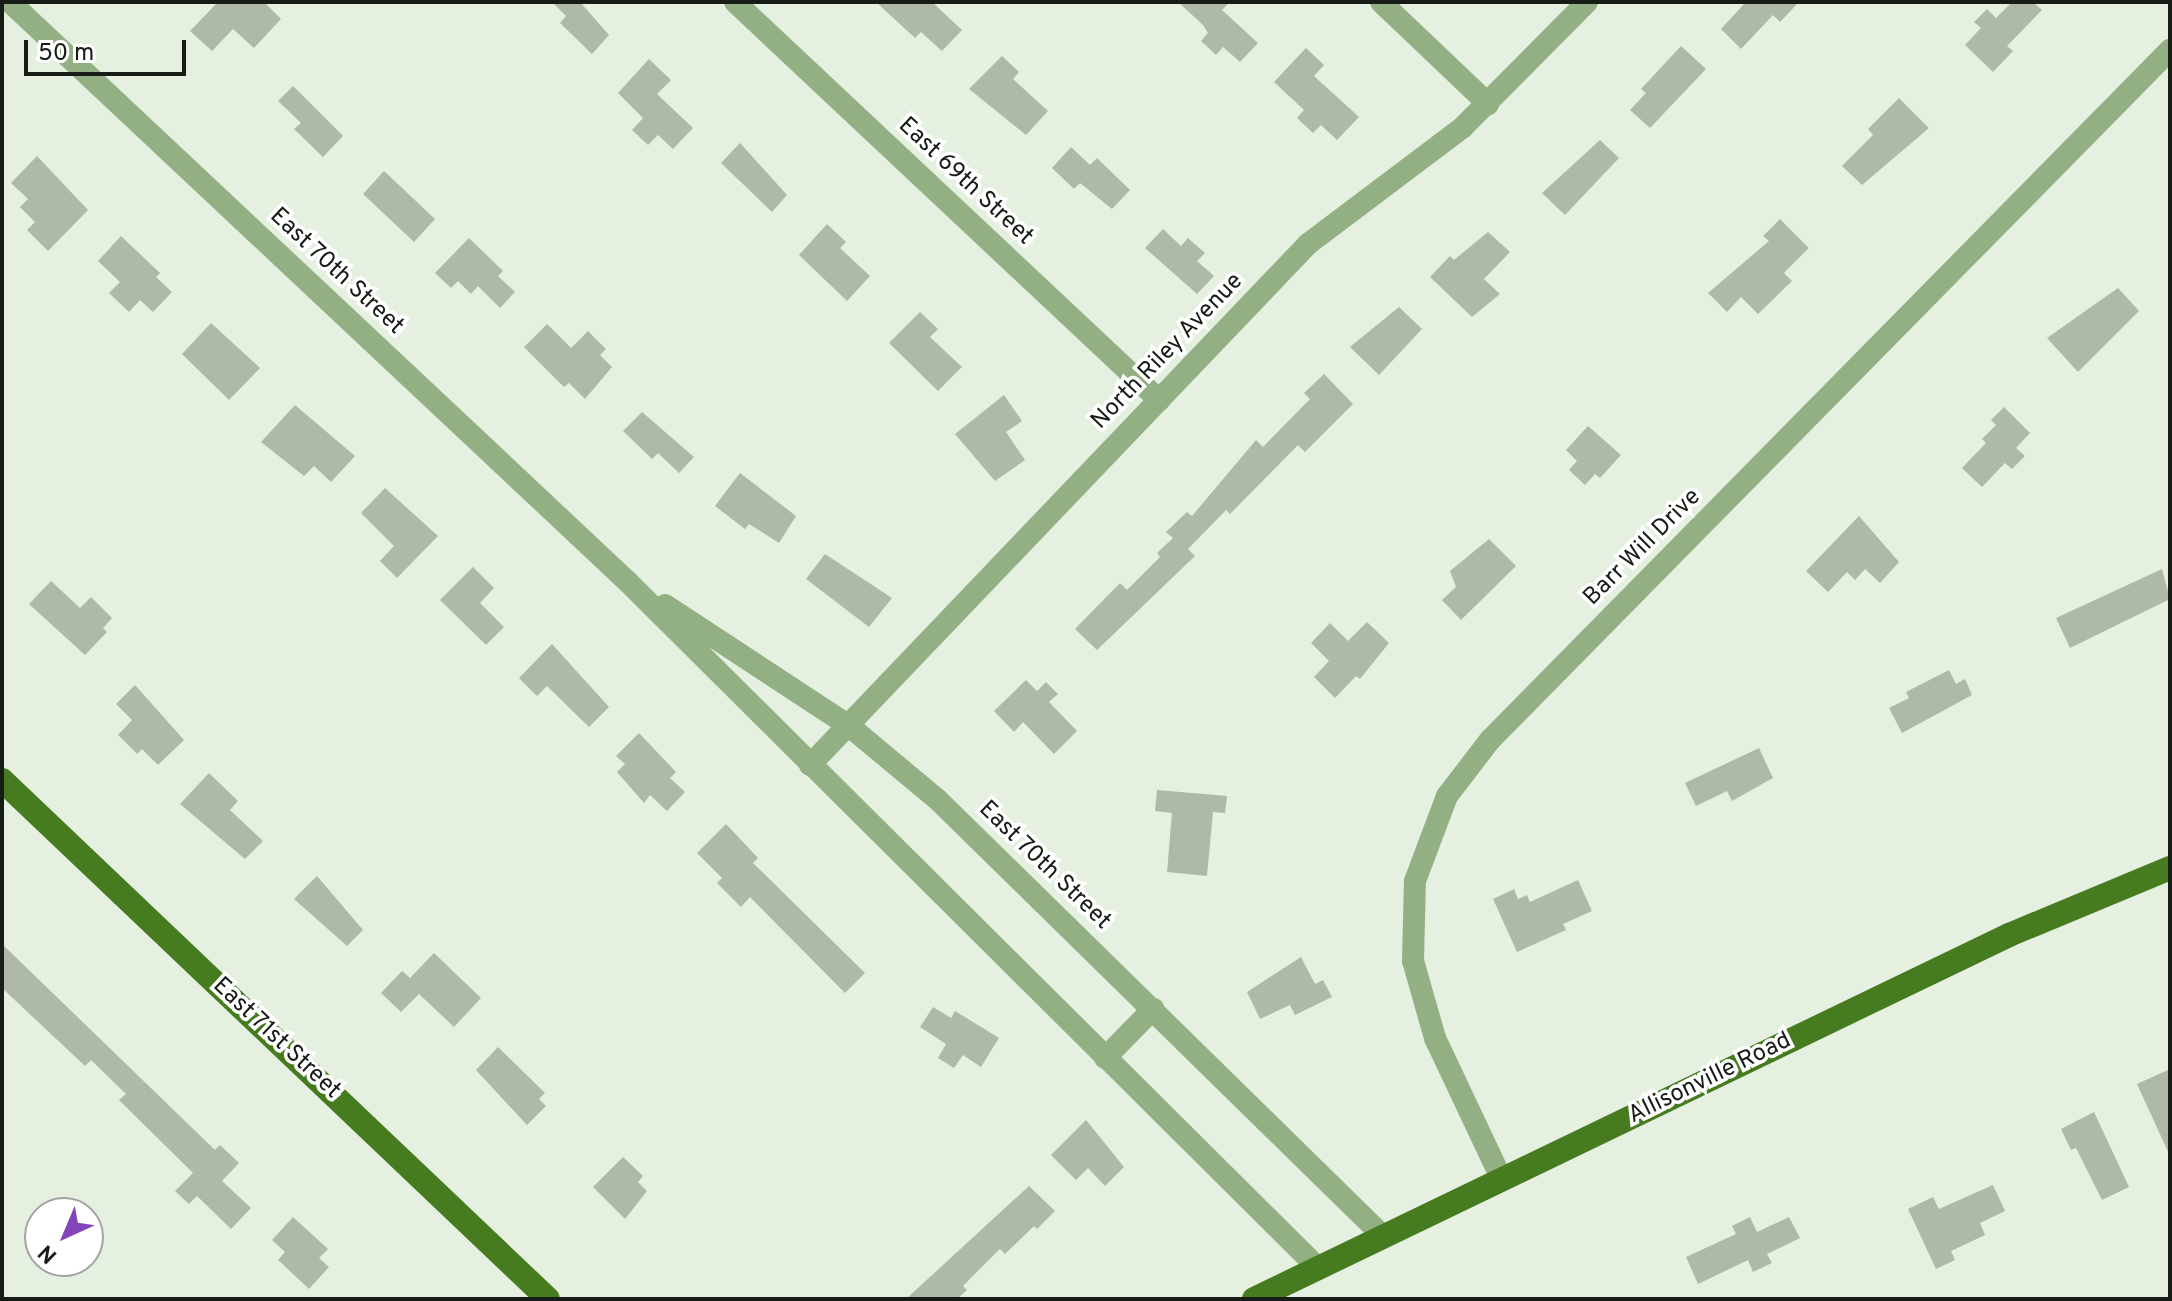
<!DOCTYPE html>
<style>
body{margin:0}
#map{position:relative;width:2172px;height:1301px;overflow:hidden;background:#e5f0e0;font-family:Overpass,sans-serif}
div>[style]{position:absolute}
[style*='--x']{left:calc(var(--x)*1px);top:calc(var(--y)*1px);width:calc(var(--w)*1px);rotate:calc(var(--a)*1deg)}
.building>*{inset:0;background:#aeb9a9}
.minor>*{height:22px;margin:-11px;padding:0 11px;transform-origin:11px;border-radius:11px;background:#92b083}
.major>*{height:24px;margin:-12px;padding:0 12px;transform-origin:12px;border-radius:12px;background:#467b20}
span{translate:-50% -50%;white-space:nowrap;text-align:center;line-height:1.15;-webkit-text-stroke:7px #fff;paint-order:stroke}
.street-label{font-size:24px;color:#181c16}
.frame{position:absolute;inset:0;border:4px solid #181c16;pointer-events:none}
.north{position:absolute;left:24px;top:1197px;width:80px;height:80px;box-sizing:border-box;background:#fff;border:2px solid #a3a4a2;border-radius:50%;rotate:224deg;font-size:22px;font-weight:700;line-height:32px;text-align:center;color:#181c16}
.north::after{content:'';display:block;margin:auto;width:28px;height:36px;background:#8344b9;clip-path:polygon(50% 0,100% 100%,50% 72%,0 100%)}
.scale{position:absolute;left:24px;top:40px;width:162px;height:36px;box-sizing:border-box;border:4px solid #181c16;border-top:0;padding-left:10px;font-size:24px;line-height:28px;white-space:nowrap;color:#181c16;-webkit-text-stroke:6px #fff;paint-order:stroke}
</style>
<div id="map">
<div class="building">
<i style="clip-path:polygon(218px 2px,264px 2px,281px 19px,254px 48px,233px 29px,212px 51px,190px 31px)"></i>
<i style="clip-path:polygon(552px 2px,580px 2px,609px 35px,592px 54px,560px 23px,566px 16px)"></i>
<i style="clip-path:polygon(876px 2px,932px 2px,962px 30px,942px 51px,921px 32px,915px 38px)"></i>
<i style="clip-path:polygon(1178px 2px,1230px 2px,1222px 10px,1258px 43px,1240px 62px,1223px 47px,1216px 55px,1201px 41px,1208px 33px,1203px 25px)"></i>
<i style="clip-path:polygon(1746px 2px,1799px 2px,1780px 22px,1773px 15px,1741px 49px,1721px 29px)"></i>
<i style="clip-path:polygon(2012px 2px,2033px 2px,2042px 10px,2007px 46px,2013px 51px,1993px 72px,1965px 45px,1981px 28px,1974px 22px,1987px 9px,1996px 18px)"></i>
<i style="clip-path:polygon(1681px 46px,1706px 69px,1650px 128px,1630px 110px,1646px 93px,1641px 89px)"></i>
<i style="clip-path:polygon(1306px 48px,1324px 65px,1314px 76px,1359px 117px,1337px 140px,1321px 125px,1313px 133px,1297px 118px,1304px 110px,1274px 82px)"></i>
<i style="clip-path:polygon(1002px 56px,1019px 72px,1013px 79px,1048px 111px,1026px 135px,969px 89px)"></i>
<i style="clip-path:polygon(649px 59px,671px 80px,657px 94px,693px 128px,673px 149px,658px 135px,648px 145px,632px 130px,643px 118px,618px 93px)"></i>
<i style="clip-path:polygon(293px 86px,343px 136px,323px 157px,294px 129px,301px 123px,278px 101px)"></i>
<i style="clip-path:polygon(1899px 98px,1929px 128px,1862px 185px,1842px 166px,1873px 135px,1868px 129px)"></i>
<i style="clip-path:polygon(1600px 140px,1619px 158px,1565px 215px,1542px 193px)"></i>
<i style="clip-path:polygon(740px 143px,787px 195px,772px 212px,721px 163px)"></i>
<i style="clip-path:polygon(1071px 147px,1090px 165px,1097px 158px,1130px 190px,1112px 209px,1080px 183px,1074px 189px,1052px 168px)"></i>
<i style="clip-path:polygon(37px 156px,88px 210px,48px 251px,27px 230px,35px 222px,20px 207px,28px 199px,11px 183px)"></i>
<i style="clip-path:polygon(384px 171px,435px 219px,414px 242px,363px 194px)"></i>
<i style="clip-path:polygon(1780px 219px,1809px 248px,1784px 273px,1792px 281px,1758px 314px,1741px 297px,1727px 312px,1708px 293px,1769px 241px,1763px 236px)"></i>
<i style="clip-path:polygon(827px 224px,846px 242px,840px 248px,870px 276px,847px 301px,799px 255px)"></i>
<i style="clip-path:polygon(1163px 229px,1181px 246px,1188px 238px,1205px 253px,1197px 261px,1214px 276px,1197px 294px,1145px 248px)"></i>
<i style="clip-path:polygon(1488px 232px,1510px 252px,1484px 279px,1500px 294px,1472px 317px,1430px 277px,1450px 256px,1454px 260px)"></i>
<i style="clip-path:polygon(121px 236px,160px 273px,156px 277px,172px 292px,153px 312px,140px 300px,129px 312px,109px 293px,120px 282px,98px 261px)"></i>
<i style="clip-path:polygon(469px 238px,503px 271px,498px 276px,515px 292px,500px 308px,478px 286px,471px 294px,458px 281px,451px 288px,435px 273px)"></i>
<i style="clip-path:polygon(2118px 288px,2139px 311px,2078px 372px,2047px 338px)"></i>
<i style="clip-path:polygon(1399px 307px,1422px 329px,1379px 375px,1350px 347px)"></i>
<i style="clip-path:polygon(920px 312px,938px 329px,930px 337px,962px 367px,938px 391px,889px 343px)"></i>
<i style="clip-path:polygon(211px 323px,260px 368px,229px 400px,182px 354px)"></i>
<i style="clip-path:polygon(547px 324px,571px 348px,588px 331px,606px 349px,600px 355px,612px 367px,585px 399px,569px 383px,564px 387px,524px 347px)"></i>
<i style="clip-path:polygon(1324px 374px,1353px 404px,1305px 452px,1298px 445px,1230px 514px,1226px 510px,1188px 549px,1195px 556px,1097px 650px,1075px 629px,1120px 583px,1127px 590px,1160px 557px,1157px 553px,1173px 538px,1166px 532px,1187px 512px,1192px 516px,1256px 440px,1263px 447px,1310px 399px,1304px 393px)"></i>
<i style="clip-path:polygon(1004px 395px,1022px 421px,1006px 432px,1025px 460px,995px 481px,955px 434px)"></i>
<i style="clip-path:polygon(295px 405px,355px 456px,331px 482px,314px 466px,304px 476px,261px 442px)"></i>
<i style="clip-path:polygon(2004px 407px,2030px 433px,2016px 448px,2025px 456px,2012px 469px,2005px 463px,1982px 487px,1962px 468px,1986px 443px,1982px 439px,1996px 425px,1991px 420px)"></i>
<i style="clip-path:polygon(642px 412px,694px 457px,679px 473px,658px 453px,652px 459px,623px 431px)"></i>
<i style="clip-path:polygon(1588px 426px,1621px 455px,1600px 478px,1595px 474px,1585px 485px,1569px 470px,1577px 461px,1566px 450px)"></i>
<i style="clip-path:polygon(740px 473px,796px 516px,779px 543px,749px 524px,745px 529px,715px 506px)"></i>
<i style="clip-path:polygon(385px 488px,438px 536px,397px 578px,380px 561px,394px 546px,361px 513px)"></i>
<i style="clip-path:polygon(1859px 516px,1899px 562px,1880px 583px,1865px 569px,1855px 580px,1847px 572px,1828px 592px,1806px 571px)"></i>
<i style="clip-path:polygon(1489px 539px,1516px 566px,1461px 620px,1442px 600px,1456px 587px,1450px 571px)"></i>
<i style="clip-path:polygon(825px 554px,892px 598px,869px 627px,806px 579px)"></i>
<i style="clip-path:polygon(473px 567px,494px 588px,480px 603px,504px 627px,486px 645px,440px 600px)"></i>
<i style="clip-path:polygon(2162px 569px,2170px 599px,2070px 648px,2056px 618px)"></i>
<i style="clip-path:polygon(51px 581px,80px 608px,91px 597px,112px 618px,103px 628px,107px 632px,85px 655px,29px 604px)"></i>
<i style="clip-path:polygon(1367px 622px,1389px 643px,1360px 679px,1356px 676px,1335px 698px,1314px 677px,1329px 661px,1311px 643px,1330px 623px,1348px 641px)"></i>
<i style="clip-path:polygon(552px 644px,609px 707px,589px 727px,547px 686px,537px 696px,519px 678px)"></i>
<i style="clip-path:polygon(1949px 670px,1956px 684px,1965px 679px,1972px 695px,1902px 733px,1889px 708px,1909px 698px,1906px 692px)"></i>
<i style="clip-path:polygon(1026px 680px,1037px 691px,1046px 682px,1058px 694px,1049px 702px,1077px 731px,1054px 754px,1023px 722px,1014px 732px,994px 711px)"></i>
<i style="clip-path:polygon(135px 685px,184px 740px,158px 765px,142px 749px,137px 754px,118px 735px,132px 720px,116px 704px)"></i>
<i style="clip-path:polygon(639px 733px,676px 772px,670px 778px,685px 792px,667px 811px,650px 795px,644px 803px,617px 772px,625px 764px,616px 756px)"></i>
<i style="clip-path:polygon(1759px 748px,1773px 778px,1732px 801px,1727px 791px,1696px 806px,1685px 783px)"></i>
<i style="clip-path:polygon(209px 773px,238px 801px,230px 810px,263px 841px,245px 859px,180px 804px)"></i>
<i style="clip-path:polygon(1157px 790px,1227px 796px,1225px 813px,1213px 812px,1207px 876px,1167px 872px,1172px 813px,1155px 811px)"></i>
<i style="clip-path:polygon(726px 824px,758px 858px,753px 863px,865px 973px,845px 993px,750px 897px,741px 907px,717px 883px,722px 878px,697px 853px)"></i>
<i style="clip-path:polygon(317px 876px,363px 930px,347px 946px,294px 899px)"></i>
<i style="clip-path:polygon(1578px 880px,1592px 911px,1563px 924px,1566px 930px,1517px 952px,1493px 899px,1514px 889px,1518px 899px,1527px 895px,1530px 902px)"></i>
<i style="clip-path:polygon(2px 944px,215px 1150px,220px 1145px,239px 1163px,222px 1181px,251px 1208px,231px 1229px,197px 1196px,189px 1204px,175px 1191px,193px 1173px,119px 1100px,126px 1094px,91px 1060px,85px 1066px,2px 988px)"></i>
<i style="clip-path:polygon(434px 953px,481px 998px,454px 1027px,419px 994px,401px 1012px,381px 993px,402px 971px,410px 978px)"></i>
<i style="clip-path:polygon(1301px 957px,1315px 984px,1323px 980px,1332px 997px,1295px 1015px,1290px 1005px,1260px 1019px,1247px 992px)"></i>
<i style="clip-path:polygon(933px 1007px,951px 1018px,955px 1011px,999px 1038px,981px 1067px,963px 1055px,954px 1068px,938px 1058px,946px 1044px,920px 1027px)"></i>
<i style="clip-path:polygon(498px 1047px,545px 1093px,539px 1099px,546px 1106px,527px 1125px,476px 1070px)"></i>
<i style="clip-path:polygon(2170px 1069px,2170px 1156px,2137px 1084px)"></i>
<i style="clip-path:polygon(2094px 1112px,2129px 1187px,2102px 1200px,2076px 1148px,2071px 1150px,2061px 1129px)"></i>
<i style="clip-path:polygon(1086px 1120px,1124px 1167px,1105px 1186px,1088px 1168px,1076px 1180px,1051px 1155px)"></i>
<i style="clip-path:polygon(623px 1157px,643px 1176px,638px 1182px,647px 1191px,625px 1219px,593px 1187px)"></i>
<i style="clip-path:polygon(1993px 1185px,2005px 1211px,1980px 1223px,1985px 1235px,1951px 1251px,1955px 1260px,1936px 1269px,1908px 1209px,1933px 1197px,1939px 1209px)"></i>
<i style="clip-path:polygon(1029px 1186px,1055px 1211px,1037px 1229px,1034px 1226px,1005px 1254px,1000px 1249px,963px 1286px,967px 1290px,957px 1299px,906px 1299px)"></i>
<i style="clip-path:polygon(293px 1217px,328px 1249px,319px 1258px,329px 1267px,309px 1289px,278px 1260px,285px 1252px,272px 1240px)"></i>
<i style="clip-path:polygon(1750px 1217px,1757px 1232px,1789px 1217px,1800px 1238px,1767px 1254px,1772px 1263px,1753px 1272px,1748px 1260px,1698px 1284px,1686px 1257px,1736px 1234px,1732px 1226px)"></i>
</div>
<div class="minor">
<i style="--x:10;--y:2;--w:846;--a:43.18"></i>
<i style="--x:627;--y:581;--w:974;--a:44.83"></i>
<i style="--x:735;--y:2;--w:582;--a:43.19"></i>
<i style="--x:1381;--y:2;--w:148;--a:43.6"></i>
<i style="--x:665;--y:605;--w:219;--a:33.3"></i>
<i style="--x:848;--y:725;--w:117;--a:39.8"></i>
<i style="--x:938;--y:800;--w:624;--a:44.42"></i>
<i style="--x:810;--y:765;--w:721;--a:-46.29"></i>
<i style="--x:1308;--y:244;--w:194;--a:-37"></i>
<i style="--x:1463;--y:127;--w:176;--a:-45.2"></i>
<i style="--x:1105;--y:1058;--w:69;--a:-45.6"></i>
<i style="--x:1502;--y:1180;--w:157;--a:-115.3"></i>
<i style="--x:1435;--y:1038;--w:80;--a:-105.9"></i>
<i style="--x:1413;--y:961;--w:80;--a:-88.6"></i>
<i style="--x:1415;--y:881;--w:91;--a:-69.4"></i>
<i style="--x:1447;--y:796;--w:71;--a:-52.5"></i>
<i style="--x:1490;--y:740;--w:969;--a:-45.42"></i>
</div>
<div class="major">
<i style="--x:2;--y:780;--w:753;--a:43.55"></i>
<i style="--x:1254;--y:1299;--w:838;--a:-25.74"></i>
<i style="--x:2009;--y:935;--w:174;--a:-22.6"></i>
</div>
<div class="street-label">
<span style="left:965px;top:182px;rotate:43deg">East 69th Street</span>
<span style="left:336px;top:272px;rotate:43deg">East 70th Street</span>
<span style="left:1168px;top:352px;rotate:-46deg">North Riley Avenue</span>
<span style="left:1643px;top:548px;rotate:-45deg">Barr Will Drive</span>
<span style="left:1044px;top:866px;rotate:44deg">East 70th Street</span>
<span style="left:276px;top:1039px;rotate:43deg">East 71st Street</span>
<span style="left:1710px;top:1079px;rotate:-26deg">Allisonville Road</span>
</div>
<div class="frame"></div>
<div class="north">N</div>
<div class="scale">50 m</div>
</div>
